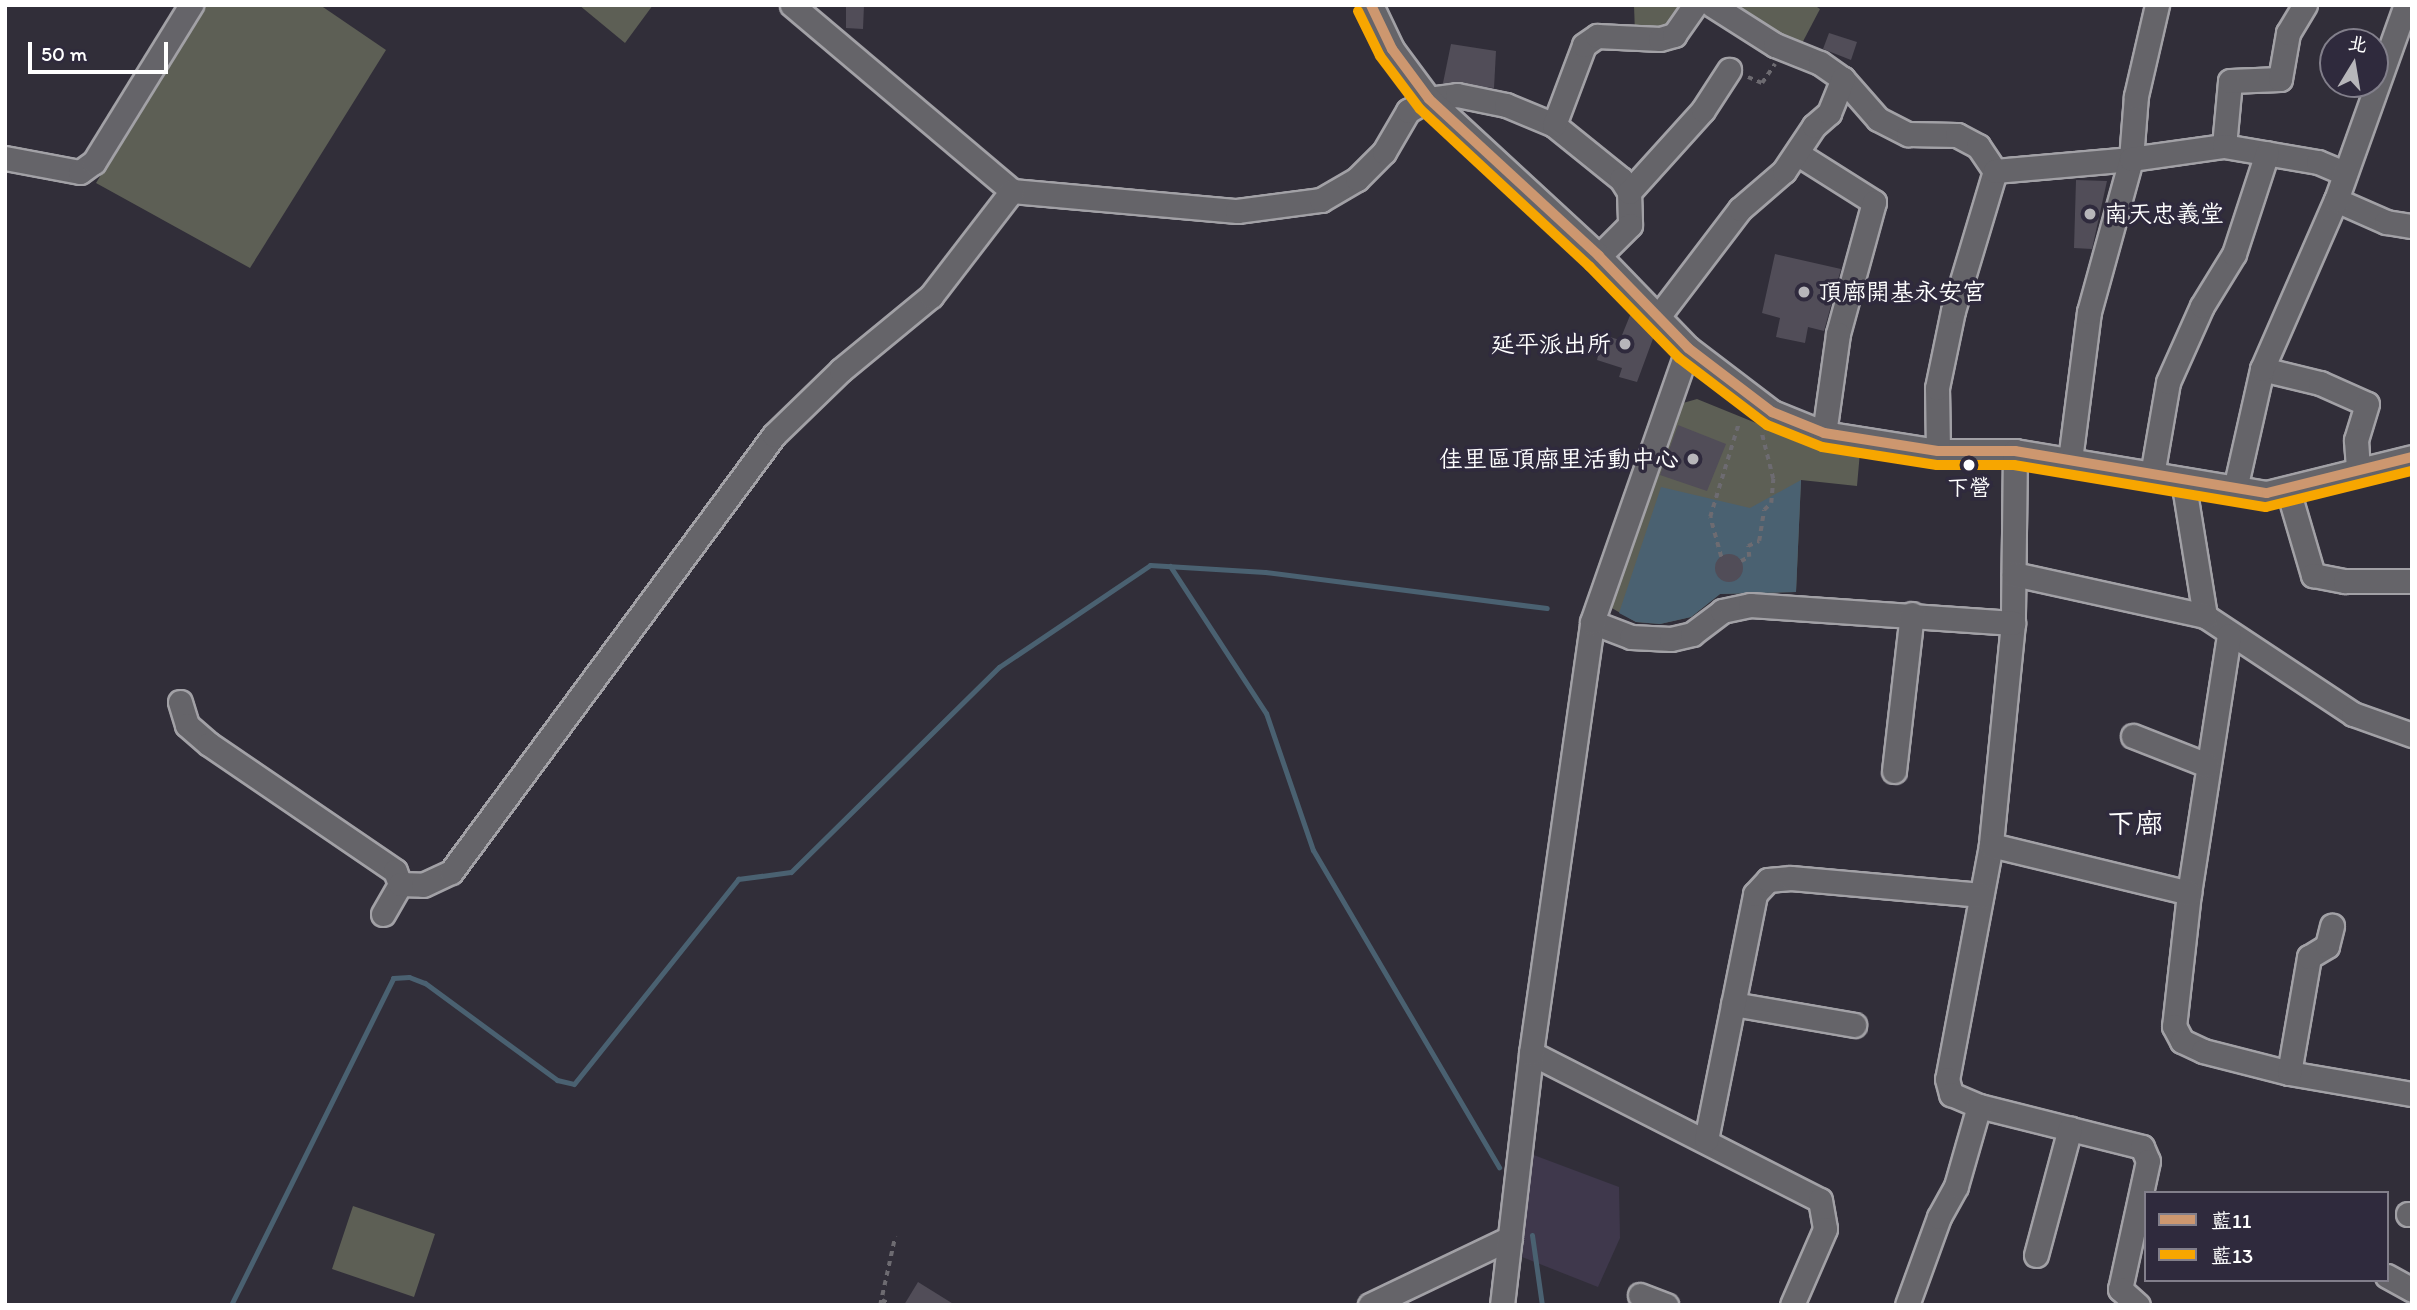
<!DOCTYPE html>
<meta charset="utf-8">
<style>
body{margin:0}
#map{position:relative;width:2417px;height:1310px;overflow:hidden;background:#312e39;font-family:Itim,"LXGW WenKai TC",sans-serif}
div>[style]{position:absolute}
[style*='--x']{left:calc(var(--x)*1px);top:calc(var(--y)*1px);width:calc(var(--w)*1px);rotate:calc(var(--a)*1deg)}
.built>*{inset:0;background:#3f384c}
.green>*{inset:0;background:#5d5f55}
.water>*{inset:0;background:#4a6171}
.stream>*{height:5px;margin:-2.5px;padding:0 2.5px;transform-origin:2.5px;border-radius:2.5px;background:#4a6171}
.building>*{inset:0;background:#514d58}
.round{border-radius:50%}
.path>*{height:3.5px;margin-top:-1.75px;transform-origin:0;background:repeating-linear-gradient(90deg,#6d6b71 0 5px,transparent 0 10px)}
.roads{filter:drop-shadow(2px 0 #a2a1a6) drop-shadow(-2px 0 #a2a1a6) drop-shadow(0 2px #a2a1a6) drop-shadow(0 -2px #a2a1a6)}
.minor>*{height:23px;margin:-11.5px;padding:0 11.5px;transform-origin:11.5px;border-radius:11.5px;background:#656469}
.bus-1>*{height:10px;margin:-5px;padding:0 5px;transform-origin:5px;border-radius:5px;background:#cd976f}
.bus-2>*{height:10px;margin:-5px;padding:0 5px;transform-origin:5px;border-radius:5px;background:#f7a600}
.dots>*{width:19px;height:19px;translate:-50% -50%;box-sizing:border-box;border:4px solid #2f2a3d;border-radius:50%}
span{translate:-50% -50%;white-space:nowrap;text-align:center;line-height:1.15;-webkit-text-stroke:7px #2f2a3d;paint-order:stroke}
.bus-label{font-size:22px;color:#fff}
.poi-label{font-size:24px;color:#fff}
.left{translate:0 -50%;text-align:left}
.right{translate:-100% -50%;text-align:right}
.quarter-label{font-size:28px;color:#fff}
.frame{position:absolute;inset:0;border:7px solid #fff;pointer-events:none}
.legend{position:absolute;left:2144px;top:1191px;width:245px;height:91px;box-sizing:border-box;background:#2f2a3d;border:2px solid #827f8b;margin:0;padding:9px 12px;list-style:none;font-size:21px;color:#fff}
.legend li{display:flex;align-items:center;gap:14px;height:35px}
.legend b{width:35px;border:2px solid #827f8b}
.north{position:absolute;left:2319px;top:28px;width:70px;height:70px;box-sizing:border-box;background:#2f2a3d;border:2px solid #827f8b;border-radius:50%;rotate:11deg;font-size:19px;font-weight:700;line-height:28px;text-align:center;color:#fff}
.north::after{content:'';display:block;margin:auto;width:24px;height:32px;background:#b7b6ba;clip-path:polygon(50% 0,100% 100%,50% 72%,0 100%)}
.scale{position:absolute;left:28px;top:42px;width:140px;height:32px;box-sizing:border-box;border:4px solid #fff;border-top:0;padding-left:9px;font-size:21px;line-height:24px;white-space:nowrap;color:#fff;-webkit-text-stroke:5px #2f2a3d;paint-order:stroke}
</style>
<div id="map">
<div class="built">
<i style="clip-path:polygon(1531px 1154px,1619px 1187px,1620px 1238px,1598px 1287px,1522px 1257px)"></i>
</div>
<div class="green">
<i style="clip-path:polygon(205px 5px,320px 5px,386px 50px,250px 268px,96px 183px)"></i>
<i style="clip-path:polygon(579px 5px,653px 5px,625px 43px)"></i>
<i style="clip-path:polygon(1634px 5px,1686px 5px,1670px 31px,1635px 34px)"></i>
<i style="clip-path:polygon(1720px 5px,1814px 5px,1820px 9px,1799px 49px)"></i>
<i style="clip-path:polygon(1697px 399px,1803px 442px,1860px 452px,1857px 486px,1801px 480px,1796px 592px,1720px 594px,1691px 617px,1660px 624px,1636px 622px,1610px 607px,1676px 405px)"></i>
<i style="clip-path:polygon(353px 1206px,435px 1234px,414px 1297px,332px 1269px)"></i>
</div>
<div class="water">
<i style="clip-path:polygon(1801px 480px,1796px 592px,1720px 594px,1691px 617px,1660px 624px,1636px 622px,1619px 613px,1661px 487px,1750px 508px)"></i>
</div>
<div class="stream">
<i style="--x:1170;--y:566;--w:176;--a:56.9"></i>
<i style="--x:1266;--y:713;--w:145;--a:71.1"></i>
<i style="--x:1313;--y:850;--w:368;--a:59.6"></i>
<i style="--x:1532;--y:1235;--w:71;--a:81.9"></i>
<i style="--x:231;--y:1305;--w:365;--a:-63.6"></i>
<i style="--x:393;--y:978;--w:16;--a:-4"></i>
<i style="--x:409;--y:977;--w:17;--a:21"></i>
<i style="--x:425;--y:983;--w:164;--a:36.3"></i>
<i style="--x:557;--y:1080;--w:17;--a:13"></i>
<i style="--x:574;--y:1084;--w:263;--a:-51.3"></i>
<i style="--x:738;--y:879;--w:53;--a:-7.5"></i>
<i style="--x:791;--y:872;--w:292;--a:-44.6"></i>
<i style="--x:999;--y:667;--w:182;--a:-34"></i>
<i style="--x:1150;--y:565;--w:115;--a:3.5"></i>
<i style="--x:1265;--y:572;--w:284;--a:7.3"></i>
</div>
<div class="building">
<i style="clip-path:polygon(846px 5px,864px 5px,863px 29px,846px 28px)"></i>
<i style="clip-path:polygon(1829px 33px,1857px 42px,1851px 60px,1823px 49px)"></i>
<i style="clip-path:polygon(1451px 44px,1496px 51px,1494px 88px,1443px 83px)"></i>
<i style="clip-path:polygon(2076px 180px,2107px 181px,2092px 249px,2074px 248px)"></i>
<i style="clip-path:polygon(1775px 254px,1841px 269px,1824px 331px,1808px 327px,1805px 343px,1776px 337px,1780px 318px,1762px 313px)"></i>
<i style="clip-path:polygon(1631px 313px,1654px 336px,1637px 382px,1619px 377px,1622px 368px,1597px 360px,1603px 335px,1620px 340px)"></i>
<i style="clip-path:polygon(1678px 425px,1726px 444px,1707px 491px,1660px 475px)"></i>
<i class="round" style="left:1715px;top:554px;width:28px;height:28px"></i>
<i style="clip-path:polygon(918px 1282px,955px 1305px,904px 1305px)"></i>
</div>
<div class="path">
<i style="--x:1748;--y:77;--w:15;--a:23"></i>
<i style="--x:1762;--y:83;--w:23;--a:-56"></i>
<i style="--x:1721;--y:557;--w:41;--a:-105.4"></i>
<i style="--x:1710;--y:517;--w:99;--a:-73"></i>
<i style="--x:1741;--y:561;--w:9;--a:-27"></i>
<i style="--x:1749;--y:557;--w:11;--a:-95"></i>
<i style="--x:1748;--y:546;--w:12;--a:-24"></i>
<i style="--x:1759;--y:541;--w:31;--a:-81"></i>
<i style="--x:1764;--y:510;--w:10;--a:-45"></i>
<i style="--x:1771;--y:503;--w:24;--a:-85"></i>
<i style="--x:1773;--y:479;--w:49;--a:-104"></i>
<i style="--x:882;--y:1300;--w:11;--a:27"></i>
<i style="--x:880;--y:1305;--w:70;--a:-77.6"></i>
</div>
<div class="roads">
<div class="minor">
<i style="--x:792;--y:5;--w:288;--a:40.2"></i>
<i style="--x:1012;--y:191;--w:226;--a:5.1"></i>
<i style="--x:1237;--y:211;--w:85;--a:-7.5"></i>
<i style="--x:1321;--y:200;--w:42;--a:-30.3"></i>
<i style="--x:1357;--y:179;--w:38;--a:-45"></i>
<i style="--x:1384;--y:152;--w:48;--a:-59.7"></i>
<i style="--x:1408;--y:111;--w:24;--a:-30"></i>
<i style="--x:1429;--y:99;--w:28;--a:-8"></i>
<i style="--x:1457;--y:95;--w:50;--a:11.5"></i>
<i style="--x:1506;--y:105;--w:52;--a:22.6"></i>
<i style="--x:1554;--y:125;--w:86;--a:38.9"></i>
<i style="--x:1621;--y:179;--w:15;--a:58"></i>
<i style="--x:1629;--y:192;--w:33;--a:88"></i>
<i style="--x:1630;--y:225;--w:44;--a:135"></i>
<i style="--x:1371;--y:5;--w:49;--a:64.5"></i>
<i style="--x:1392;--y:49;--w:62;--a:53.5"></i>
<i style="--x:1429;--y:99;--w:231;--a:42.7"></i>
<i style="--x:1599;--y:256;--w:128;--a:45.9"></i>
<i style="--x:1688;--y:348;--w:106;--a:37.3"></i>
<i style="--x:1772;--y:412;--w:56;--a:22"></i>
<i style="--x:1824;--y:433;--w:115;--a:9"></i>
<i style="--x:1938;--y:451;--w:77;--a:0"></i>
<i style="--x:2015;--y:451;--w:255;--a:9.5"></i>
<i style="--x:2267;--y:493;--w:149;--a:-13.9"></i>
<i style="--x:1712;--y:5;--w:75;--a:32.4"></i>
<i style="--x:1775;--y:45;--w:48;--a:21.8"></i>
<i style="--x:1820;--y:63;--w:28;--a:35"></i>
<i style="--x:1843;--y:79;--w:53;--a:48.8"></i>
<i style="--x:1878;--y:119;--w:34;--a:27"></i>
<i style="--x:1908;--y:134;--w:49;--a:1.2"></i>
<i style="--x:1957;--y:135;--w:24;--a:28"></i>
<i style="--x:1978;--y:146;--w:30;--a:56"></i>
<i style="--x:1554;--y:125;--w:85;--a:-69.4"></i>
<i style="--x:1584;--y:45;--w:16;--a:-35"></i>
<i style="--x:1597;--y:36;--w:63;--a:2.7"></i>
<i style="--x:1660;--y:39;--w:15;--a:-16"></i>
<i style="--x:1674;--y:35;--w:37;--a:-55"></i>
<i style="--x:2224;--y:146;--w:65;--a:-84.7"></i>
<i style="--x:2230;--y:81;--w:50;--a:-2.3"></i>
<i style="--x:2280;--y:79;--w:47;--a:-80.1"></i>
<i style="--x:2288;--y:33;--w:33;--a:-59"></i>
<i style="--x:1798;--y:154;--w:90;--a:32.3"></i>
<i style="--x:1874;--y:202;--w:137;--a:105.3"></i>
<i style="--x:1838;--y:334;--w:100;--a:98"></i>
<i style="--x:5;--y:158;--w:76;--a:10.6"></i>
<i style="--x:80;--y:172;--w:17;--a:-36"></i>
<i style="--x:94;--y:162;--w:185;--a:-58.3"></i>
<i style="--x:1629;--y:192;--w:110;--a:-47.9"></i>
<i style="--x:1703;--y:110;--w:48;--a:-57"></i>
<i style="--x:2336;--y:200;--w:55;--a:23.7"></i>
<i style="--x:2386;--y:222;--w:26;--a:9"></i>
<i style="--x:1657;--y:318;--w:137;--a:-52.7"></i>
<i style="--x:1740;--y:209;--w:58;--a:-40.8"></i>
<i style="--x:1784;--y:171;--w:54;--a:-56.3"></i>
<i style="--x:1814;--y:126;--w:20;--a:-41"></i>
<i style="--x:1829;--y:113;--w:37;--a:-68"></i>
<i style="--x:2262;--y:369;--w:60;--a:13.6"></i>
<i style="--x:2320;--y:383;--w:51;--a:24.1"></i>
<i style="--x:2367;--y:404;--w:38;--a:107"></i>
<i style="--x:2356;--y:440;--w:32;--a:86"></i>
<i style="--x:1938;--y:451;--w:63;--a:-90.9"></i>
<i style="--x:1937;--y:388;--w:79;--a:-78.3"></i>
<i style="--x:1953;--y:311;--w:146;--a:-73.3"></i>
<i style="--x:1995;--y:171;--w:137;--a:-5"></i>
<i style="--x:2131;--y:159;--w:63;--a:-85.5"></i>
<i style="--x:2136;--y:96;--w:93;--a:-77"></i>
<i style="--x:2015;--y:451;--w:172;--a:90.7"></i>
<i style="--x:2013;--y:623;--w:223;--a:95.7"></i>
<i style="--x:1991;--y:845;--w:238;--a:100.6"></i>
<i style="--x:1947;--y:1079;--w:16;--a:75"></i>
<i style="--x:1951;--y:1094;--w:30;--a:23"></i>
<i style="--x:1979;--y:1106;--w:168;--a:14.1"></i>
<i style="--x:2142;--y:1147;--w:15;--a:67"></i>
<i style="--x:2148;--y:1161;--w:131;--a:102.3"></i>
<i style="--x:2120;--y:1289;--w:24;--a:42"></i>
<i style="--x:2070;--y:460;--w:149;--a:-82.7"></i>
<i style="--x:2089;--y:312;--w:159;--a:-74.6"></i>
<i style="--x:2131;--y:159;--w:94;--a:-8"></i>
<i style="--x:2224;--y:146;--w:95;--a:9.7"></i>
<i style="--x:2318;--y:162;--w:28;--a:23"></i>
<i style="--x:2152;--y:475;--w:94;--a:-80.2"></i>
<i style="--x:2168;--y:382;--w:83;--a:-65.9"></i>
<i style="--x:2202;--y:306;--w:61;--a:-58.4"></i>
<i style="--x:2234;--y:254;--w:106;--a:-71.9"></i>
<i style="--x:2183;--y:480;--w:138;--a:80.8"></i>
<i style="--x:2205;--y:616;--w:178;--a:33.5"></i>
<i style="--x:2353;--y:714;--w:63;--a:19.6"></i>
<i style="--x:2235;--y:489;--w:123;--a:-77.3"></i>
<i style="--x:2262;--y:369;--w:184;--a:-66.4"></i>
<i style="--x:2336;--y:200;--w:207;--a:-70.3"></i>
<i style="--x:2288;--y:490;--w:89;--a:73.6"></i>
<i style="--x:2313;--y:575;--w:33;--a:11"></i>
<i style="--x:2345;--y:581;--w:67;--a:0"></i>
<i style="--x:2014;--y:574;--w:196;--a:12.4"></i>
<i style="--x:1592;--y:622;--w:42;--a:21"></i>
<i style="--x:1631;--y:637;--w:40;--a:2.9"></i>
<i style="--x:1671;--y:639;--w:22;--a:-13"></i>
<i style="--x:1692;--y:634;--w:38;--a:-37"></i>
<i style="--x:1722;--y:611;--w:29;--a:-12"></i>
<i style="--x:1750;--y:605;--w:264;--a:3.9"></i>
<i style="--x:2229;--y:635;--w:261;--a:98.8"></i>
<i style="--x:2189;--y:893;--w:134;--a:96.4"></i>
<i style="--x:2174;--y:1026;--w:17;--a:62"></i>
<i style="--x:2182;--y:1041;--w:23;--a:25"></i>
<i style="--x:2203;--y:1051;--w:89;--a:14.3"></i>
<i style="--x:2289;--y:1073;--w:125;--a:9.7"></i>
<i style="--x:180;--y:702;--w:24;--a:73"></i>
<i style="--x:187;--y:725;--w:29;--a:41"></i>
<i style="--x:209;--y:744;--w:225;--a:34.3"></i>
<i style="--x:395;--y:871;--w:14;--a:69"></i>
<i style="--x:2133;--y:736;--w:79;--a:21.4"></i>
<i style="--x:1894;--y:771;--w:158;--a:-83.5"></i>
<i style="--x:1991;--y:845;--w:204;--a:13.6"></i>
<i style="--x:383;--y:914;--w:34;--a:-60"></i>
<i style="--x:400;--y:884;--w:23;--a:2"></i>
<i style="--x:423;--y:885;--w:31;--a:-25"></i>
<i style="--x:451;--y:872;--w:543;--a:-53.53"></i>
<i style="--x:774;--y:435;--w:93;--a:-44.1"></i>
<i style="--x:841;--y:370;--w:117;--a:-39.4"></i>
<i style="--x:931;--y:296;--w:133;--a:-52.4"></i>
<i style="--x:1733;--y:1004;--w:123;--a:9.8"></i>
<i style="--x:1531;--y:1053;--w:324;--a:27"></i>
<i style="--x:1820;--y:1200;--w:29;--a:80"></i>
<i style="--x:1825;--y:1229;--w:83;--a:113.5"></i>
<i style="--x:2289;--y:1073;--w:118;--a:-80.2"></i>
<i style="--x:2309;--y:957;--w:21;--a:-31"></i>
<i style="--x:2327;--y:946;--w:21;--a:-76"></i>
<i style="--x:1706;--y:1140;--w:251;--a:-78.7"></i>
<i style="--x:1755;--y:894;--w:19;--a:-47"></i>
<i style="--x:1768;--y:880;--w:23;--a:-5"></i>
<i style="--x:1791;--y:878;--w:191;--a:5.1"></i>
<i style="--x:2408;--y:1214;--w:4;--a:0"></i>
<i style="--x:2036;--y:1255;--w:131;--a:-75"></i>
<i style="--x:2387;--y:1276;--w:29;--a:29"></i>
<i style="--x:1640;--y:1295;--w:28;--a:21"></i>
<i style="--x:1370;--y:1305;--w:155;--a:-25.6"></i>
<i style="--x:1502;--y:1305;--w:254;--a:-83.4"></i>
<i style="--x:1531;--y:1053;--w:435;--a:-81.9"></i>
<i style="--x:1592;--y:622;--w:290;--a:-70.7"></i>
<i style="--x:1907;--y:1305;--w:94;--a:-70"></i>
<i style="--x:1939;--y:1217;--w:35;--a:-61"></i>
<i style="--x:1956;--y:1186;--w:83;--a:-74"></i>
</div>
</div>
<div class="bus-1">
<i style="--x:1371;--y:5;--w:49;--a:64.5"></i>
<i style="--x:1392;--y:49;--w:62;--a:53.5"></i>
<i style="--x:1429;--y:99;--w:231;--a:42.7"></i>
<i style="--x:1599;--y:256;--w:128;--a:45.9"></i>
<i style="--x:1688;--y:348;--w:106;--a:37.3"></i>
<i style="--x:1772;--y:412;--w:56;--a:22"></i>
<i style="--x:1824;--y:433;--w:115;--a:9"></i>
<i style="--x:1938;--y:451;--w:77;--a:0"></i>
<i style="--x:2015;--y:451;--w:255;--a:9.5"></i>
<i style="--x:2267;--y:493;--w:149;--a:-13.9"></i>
</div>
<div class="bus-2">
<i style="--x:1358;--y:11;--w:50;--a:63.9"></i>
<i style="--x:1380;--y:56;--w:66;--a:53"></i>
<i style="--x:1420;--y:109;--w:231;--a:42.9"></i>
<i style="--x:1589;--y:266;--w:129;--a:45.6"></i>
<i style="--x:1679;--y:358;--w:111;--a:37.3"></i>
<i style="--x:1767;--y:425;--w:59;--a:21.8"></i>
<i style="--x:1822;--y:447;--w:116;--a:8.9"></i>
<i style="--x:1937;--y:465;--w:77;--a:0"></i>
<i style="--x:2014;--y:465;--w:255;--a:9.5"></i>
<i style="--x:2266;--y:507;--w:150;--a:-13.9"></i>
</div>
<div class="dots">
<i style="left:2090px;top:214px;background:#b7b6ba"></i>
<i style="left:1804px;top:292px;background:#b7b6ba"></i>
<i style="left:1625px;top:344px;background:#b7b6ba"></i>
<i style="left:1693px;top:459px;background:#b7b6ba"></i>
<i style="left:1969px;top:465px;background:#fff"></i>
</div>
<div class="bus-label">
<span style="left:1969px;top:488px">下營</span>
</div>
<div class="poi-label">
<span class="left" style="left:2104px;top:214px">南天忠義堂</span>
<span class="left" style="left:1818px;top:292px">頂廍開基永安宮</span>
<span class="right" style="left:1611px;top:344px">延平派出所</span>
<span class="right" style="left:1679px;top:459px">佳里區頂廍里活動中心</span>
</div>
<div class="quarter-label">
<span style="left:2135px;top:823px">下廍</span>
</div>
<div class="frame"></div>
<ul class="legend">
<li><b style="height:9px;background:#cd976f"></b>藍11</li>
<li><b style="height:9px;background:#f7a600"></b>藍13</li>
</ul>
<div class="north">北</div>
<div class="scale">50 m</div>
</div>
